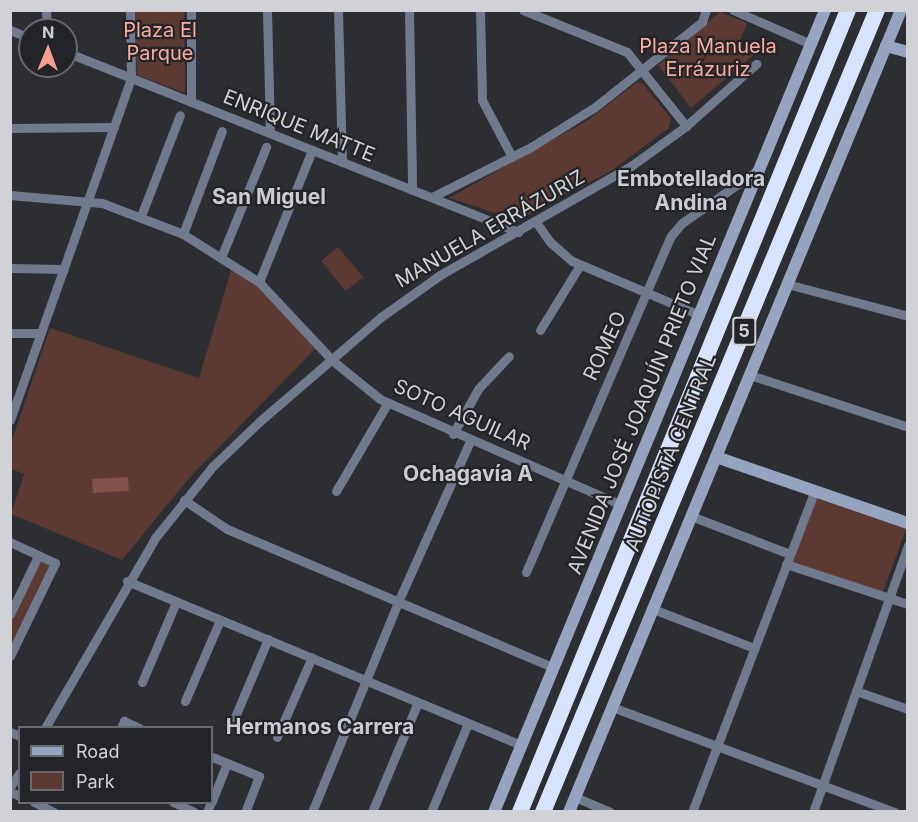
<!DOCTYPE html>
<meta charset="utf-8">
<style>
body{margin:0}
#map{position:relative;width:918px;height:822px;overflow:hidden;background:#2c2e32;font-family:Inter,sans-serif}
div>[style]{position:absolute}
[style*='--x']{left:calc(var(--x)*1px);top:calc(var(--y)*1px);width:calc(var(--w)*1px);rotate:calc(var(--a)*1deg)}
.green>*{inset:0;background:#5c3933}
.water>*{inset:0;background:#82524b}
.street>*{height:9px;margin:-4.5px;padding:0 4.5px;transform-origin:4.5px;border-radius:4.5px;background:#71798c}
.secondary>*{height:12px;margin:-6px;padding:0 6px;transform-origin:6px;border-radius:6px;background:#97a4c1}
.highway>*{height:16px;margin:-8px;padding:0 8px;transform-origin:8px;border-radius:8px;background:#d7e3ff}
span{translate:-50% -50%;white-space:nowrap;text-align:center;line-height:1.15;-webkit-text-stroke:4.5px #222428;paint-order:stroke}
.shield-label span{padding:2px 4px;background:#222428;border:2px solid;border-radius:4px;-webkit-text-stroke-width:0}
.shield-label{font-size:18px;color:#d1d2d5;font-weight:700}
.park-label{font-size:20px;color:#fbab9f}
.street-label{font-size:20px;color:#d1d2d5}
.neighbourhood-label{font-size:21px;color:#c9ccd1;font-weight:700}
.frame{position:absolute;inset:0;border:12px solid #d1d2d5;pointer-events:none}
.legend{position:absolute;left:18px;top:726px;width:195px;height:78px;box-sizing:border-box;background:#222428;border:2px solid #686a6d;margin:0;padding:8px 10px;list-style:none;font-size:18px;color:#d1d2d5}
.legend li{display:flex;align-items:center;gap:12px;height:30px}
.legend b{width:30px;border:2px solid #686a6d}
.north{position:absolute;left:18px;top:18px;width:60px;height:60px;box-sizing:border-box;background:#222428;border:2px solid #686a6d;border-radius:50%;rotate:1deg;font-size:16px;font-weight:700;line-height:24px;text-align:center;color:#d1d2d5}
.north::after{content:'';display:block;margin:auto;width:21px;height:27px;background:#f59d8f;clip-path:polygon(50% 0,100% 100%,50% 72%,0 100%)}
</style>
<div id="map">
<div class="green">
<i style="clip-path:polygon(135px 11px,184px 11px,185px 93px,137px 75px)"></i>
<i style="clip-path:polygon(720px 12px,747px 23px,738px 46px,755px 54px,691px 108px,658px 65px)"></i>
<i style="clip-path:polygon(637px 82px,643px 84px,671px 118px,669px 128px,611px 171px,518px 220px,449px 198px,588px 120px)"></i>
<i style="clip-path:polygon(338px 247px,363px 277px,346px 291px,321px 261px)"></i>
<i style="clip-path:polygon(232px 267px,259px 285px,316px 348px,191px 476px,122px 560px,11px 514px,24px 474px,11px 469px,11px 443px,50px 328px,199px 378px)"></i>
<i style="clip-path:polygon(814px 494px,907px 527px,881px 597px,789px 561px)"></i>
<i style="clip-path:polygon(40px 561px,50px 566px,11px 648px,10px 621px)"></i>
</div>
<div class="water">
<i style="clip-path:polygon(128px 477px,129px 491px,93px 493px,92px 479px)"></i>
</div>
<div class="street">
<i style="--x:46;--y:10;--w:20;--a:87"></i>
<i style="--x:267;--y:10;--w:123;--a:88.6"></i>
<i style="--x:338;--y:10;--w:152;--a:88.5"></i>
<i style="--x:409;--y:10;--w:180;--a:89"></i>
<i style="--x:480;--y:10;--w:90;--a:88.7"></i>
<i style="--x:482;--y:100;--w:64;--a:62.2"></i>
<i style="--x:523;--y:10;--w:112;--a:22"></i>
<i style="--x:627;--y:52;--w:95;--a:51.4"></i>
<i style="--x:733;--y:10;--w:85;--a:23.6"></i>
<i style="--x:10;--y:30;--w:22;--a:22"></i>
<i style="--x:66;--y:52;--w:487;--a:21.7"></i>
<i style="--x:191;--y:102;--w:92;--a:-90"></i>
<i style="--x:10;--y:128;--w:104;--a:-0.6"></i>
<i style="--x:10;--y:195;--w:92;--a:5"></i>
<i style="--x:102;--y:203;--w:87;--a:20.9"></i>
<i style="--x:183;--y:234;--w:90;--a:32.3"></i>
<i style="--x:259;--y:282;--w:108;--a:46.9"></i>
<i style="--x:333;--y:361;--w:60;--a:39"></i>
<i style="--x:380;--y:399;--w:264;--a:23.7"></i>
<i style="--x:432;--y:197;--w:111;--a:-26.8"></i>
<i style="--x:531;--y:147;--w:75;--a:-32"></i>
<i style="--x:595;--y:107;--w:137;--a:-38.5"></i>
<i style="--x:702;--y:22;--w:13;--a:-72"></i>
<i style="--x:141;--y:216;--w:108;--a:-68.9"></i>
<i style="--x:536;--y:222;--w:24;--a:55"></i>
<i style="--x:550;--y:242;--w:29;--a:41"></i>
<i style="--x:572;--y:261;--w:139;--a:22.9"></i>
<i style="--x:183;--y:234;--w:110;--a:-69.3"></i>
<i style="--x:222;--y:255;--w:117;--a:-67.8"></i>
<i style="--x:10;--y:268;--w:54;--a:1.1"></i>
<i style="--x:259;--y:282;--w:142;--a:-68.1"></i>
<i style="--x:787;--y:284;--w:125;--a:14.8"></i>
<i style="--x:540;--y:330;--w:76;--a:-58.4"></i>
<i style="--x:10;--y:333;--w:31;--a:0"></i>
<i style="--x:750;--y:375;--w:166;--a:18.2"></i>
<i style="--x:10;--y:420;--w:362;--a:-70.5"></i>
<i style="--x:131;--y:79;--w:69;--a:-90.8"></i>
<i style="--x:453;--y:434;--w:51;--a:-60.9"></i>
<i style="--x:478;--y:389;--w:45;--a:-46.8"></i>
<i style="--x:336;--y:491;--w:101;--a:-59.6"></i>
<i style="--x:184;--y:500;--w:52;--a:34"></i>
<i style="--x:227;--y:529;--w:355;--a:23"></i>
<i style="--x:691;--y:516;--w:106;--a:21"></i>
<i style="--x:10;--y:542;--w:50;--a:25"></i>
<i style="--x:55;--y:563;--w:103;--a:115.8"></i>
<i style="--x:786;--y:564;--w:128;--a:18.2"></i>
<i style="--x:526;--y:572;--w:366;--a:-66.7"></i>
<i style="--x:671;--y:236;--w:17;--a:-50"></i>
<i style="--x:682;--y:223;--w:93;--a:-34.9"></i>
<i style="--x:127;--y:581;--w:427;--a:22.6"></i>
<i style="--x:653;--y:609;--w:108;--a:21.1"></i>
<i style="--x:10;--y:614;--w:64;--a:-64.2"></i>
<i style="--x:142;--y:682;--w:87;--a:-67"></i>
<i style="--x:856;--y:691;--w:55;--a:19.1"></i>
<i style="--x:185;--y:701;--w:88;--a:-66.6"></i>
<i style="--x:612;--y:707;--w:302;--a:20.4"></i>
<i style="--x:234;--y:719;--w:87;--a:-67"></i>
<i style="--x:45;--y:728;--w:220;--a:-59.9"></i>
<i style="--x:155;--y:538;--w:91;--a:-51.2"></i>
<i style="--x:212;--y:467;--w:66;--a:-43.8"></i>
<i style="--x:260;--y:421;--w:160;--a:-40.7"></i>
<i style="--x:381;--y:317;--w:72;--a:-35.4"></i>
<i style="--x:440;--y:275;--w:220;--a:-29.7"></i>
<i style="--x:631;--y:166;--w:68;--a:-36"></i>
<i style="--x:686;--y:126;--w:94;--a:-41.5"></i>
<i style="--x:121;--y:728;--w:8;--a:-67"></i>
<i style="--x:124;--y:721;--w:17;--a:25"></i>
<i style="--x:10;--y:732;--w:11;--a:22"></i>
<i style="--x:277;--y:737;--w:87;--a:-66.4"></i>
<i style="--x:212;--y:757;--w:51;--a:22"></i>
<i style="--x:259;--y:776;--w:39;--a:111"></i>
<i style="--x:10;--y:787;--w:18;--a:-56"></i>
<i style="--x:10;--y:792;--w:11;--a:22"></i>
<i style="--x:575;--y:797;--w:38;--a:23"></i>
<i style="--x:212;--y:801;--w:41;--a:-68.5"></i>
<i style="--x:34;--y:802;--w:22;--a:27"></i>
<i style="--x:173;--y:802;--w:23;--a:25"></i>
<i style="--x:207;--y:812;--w:11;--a:-68"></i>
<i style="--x:312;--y:812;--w:227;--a:-67.7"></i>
<i style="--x:398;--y:602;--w:176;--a:-65.9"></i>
<i style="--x:372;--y:812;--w:119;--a:-67.3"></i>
<i style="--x:431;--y:812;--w:96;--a:-67.4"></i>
<i style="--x:692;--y:812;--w:342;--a:-69.1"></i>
<i style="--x:813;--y:812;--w:283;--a:-70.4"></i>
</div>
<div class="secondary">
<i style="--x:886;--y:46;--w:23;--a:15"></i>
<i style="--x:716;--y:457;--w:203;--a:19"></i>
<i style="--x:494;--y:812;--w:868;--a:-67.57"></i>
<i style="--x:569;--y:812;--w:868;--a:-67.51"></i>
</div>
<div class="highway">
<i style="--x:520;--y:812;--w:866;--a:-67.76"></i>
<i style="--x:543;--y:812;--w:869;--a:-67.39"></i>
</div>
<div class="shield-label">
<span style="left:744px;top:331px">5</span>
</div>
<div class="park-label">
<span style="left:160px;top:42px">Plaza El<br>Parque</span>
<span style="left:708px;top:58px">Plaza Manuela<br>Errázuriz</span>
</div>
<div class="street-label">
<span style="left:299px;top:126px;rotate:22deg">ENRIQUE MATTE</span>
<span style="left:490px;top:229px;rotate:-30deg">MANUELA ERRÁZURIZ</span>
<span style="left:605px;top:346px;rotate:-65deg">ROMEO</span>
<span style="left:642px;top:404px;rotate:-68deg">AVENIDA JOSÉ JOAQUÍN PRIETO VIAL</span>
<span style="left:462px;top:415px;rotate:24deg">SOTO AGUILAR</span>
<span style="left:671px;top:453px;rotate:-68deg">AUTOPISTA CENTRAL</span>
</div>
<div class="neighbourhood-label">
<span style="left:691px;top:191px">Embotelladora<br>Andina</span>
<span style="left:269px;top:197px">San Miguel</span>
<span style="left:468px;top:474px">Ochagavía A</span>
<span style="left:320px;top:727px">Hermanos Carrera</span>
</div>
<div class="frame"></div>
<ul class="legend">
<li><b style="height:8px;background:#97a4c1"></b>Road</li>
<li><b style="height:16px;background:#5c3933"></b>Park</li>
</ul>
<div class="north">N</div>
</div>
